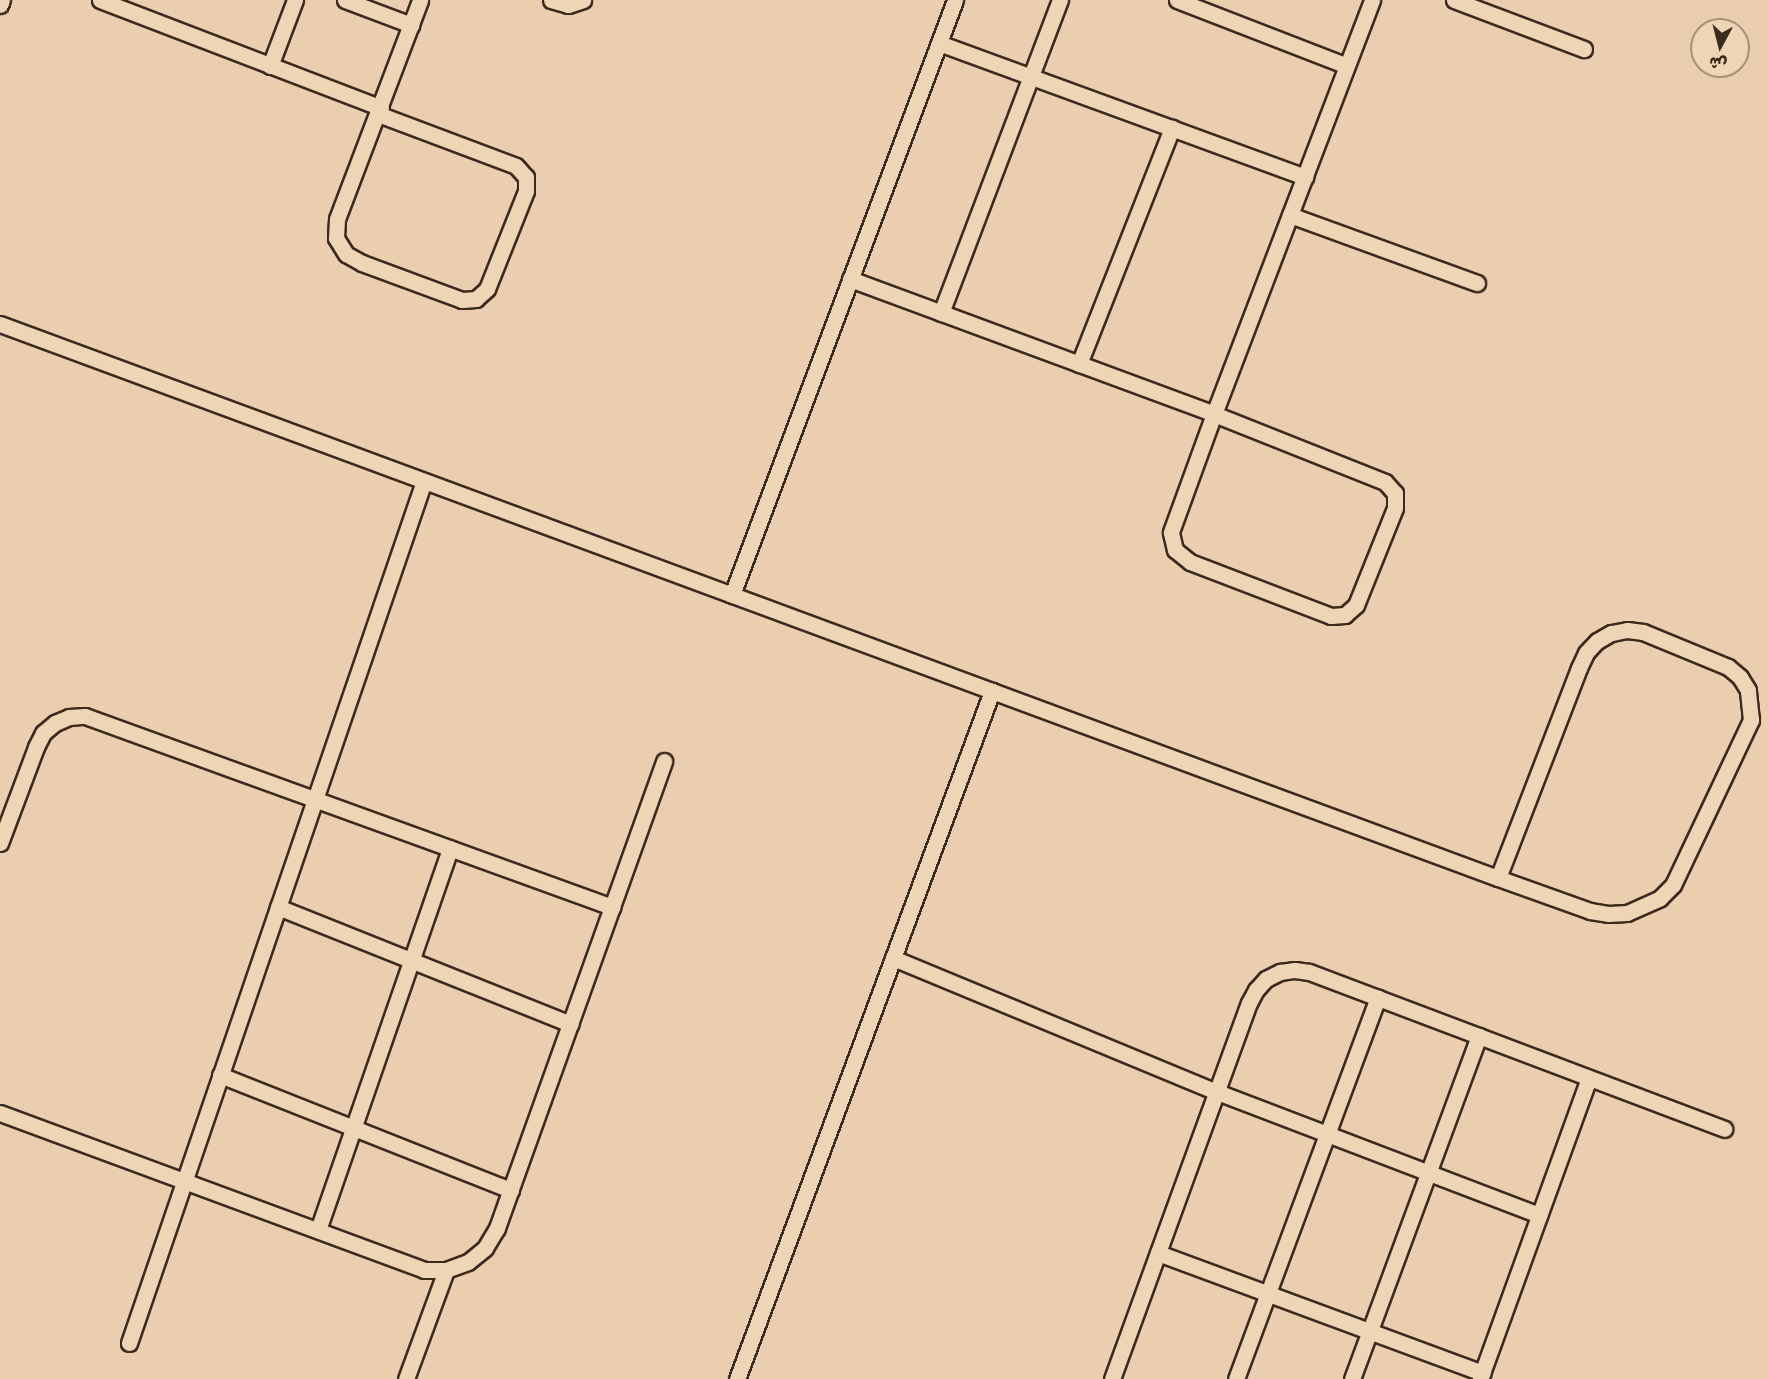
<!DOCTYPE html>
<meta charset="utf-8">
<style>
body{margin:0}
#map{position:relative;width:1768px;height:1379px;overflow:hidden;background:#ebcdaf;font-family:Delius,"Playpen Sans Arabic",sans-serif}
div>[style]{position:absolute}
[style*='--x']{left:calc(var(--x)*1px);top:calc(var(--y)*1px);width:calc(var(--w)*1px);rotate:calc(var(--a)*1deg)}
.roads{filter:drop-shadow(2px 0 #3b2a1e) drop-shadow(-2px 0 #3b2a1e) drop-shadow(0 2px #3b2a1e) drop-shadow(0 -2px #3b2a1e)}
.service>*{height:15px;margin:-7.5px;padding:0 7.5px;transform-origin:7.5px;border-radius:7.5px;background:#eed5b6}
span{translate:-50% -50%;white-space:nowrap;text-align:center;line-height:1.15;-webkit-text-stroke:4.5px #eed5b6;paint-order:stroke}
.north{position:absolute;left:1690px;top:18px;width:60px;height:60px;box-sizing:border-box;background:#eed5b6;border:2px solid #a69179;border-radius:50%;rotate:187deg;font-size:16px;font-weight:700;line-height:24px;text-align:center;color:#3b2a1e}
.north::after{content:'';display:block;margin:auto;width:21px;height:27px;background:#3b2a1e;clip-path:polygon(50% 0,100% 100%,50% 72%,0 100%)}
</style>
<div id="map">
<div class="roads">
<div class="service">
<i style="--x:100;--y:0;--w:301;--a:21"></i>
<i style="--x:345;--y:0;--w:71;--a:20.7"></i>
<i style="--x:551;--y:0;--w:18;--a:16"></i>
<i style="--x:568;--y:5;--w:16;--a:-18"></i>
<i style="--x:1177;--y:0;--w:182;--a:21.2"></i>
<i style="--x:1454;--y:0;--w:139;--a:20.7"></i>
<i style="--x:0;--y:5;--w:5;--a:-68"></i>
<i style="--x:939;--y:43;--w:390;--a:20.1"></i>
<i style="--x:270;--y:66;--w:71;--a:-69.3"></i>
<i style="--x:378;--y:114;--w:147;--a:20.6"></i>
<i style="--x:516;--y:166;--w:15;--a:48"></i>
<i style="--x:526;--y:177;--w:14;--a:90"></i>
<i style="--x:526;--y:191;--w:105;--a:111.7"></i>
<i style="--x:487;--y:289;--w:15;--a:138"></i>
<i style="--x:476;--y:299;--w:14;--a:176"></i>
<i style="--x:462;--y:300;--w:107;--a:-159.7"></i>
<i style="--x:362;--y:263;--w:18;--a:-151"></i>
<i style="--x:346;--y:254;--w:19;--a:-122"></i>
<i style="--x:336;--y:238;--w:19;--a:-87"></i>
<i style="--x:337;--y:219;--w:234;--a:-69.2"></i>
<i style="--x:1290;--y:215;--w:199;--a:20"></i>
<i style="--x:850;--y:279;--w:388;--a:20.3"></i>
<i style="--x:1214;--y:414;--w:184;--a:21.7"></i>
<i style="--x:1385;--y:482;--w:15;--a:48"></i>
<i style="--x:1395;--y:493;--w:15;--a:90"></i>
<i style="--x:1395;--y:508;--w:105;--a:111.9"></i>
<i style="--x:1356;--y:605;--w:15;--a:138"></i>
<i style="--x:1345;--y:615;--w:14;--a:176"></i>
<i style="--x:1331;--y:616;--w:151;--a:-159"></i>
<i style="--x:1190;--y:562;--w:19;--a:-141"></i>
<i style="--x:1175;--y:550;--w:18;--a:-103"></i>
<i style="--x:1171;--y:532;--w:126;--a:-70"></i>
<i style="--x:1214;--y:414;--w:443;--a:-69.1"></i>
<i style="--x:941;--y:313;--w:335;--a:-69.2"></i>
<i style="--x:0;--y:324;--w:1597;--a:20.3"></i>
<i style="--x:1498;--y:878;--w:98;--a:19.7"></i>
<i style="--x:1590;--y:911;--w:18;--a:9"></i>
<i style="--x:1608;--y:914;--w:19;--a:-3"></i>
<i style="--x:1627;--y:913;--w:36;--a:-24"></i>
<i style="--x:1660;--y:898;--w:18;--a:-45"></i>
<i style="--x:1673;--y:885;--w:183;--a:-64.7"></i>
<i style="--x:1751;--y:720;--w:30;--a:-96"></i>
<i style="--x:1748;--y:690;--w:15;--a:-122"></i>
<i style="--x:1740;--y:677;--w:16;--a:-140"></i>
<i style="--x:1728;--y:667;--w:92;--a:-157.6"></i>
<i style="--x:1643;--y:632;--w:16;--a:-173"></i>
<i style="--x:1627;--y:630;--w:16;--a:169"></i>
<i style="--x:1611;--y:633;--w:16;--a:150"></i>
<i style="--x:1597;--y:641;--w:16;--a:133"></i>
<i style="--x:1586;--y:653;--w:17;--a:115"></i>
<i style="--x:1579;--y:668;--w:225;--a:111.1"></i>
<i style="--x:1079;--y:364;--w:254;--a:-68.5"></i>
<i style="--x:732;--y:595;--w:635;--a:-69.45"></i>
<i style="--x:0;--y:843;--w:103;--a:-69.4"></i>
<i style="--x:36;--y:747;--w:16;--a:-63"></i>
<i style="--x:43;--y:733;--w:16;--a:-40"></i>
<i style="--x:55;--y:723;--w:15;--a:-23"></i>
<i style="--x:69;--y:717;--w:16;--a:-4"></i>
<i style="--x:85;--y:716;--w:561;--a:19.92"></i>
<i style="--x:278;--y:907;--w:315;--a:21.8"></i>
<i style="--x:893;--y:958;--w:351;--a:22.5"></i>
<i style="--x:1217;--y:1092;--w:345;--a:20.9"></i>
<i style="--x:220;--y:1075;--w:313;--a:21.6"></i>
<i style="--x:0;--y:1113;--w:452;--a:20.3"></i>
<i style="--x:424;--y:1270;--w:22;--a:0"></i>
<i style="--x:446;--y:1270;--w:23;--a:-20"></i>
<i style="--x:468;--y:1262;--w:22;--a:-39"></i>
<i style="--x:485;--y:1248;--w:23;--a:-59"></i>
<i style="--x:497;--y:1228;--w:496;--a:-70.3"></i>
<i style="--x:318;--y:1230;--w:404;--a:-70.9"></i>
<i style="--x:1158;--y:1253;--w:346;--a:20.3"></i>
<i style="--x:129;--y:1343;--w:911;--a:-71.11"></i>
<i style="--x:406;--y:1379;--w:116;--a:-69.8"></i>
<i style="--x:737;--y:1379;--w:734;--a:-69.66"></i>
<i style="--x:1112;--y:1379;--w:400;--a:-70"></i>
<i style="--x:1249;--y:1003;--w:15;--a:-62"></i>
<i style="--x:1256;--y:990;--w:15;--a:-48"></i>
<i style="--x:1266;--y:979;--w:16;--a:-27"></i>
<i style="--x:1280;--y:972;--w:15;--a:-8"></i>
<i style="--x:1295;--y:970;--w:14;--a:8"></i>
<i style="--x:1309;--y:972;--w:444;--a:20.7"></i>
<i style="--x:1236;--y:1379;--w:407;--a:-69.6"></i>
<i style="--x:1352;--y:1379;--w:366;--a:-69.7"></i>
<i style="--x:1480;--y:1379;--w:320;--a:-70.1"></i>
</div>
</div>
<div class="north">ش</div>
</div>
